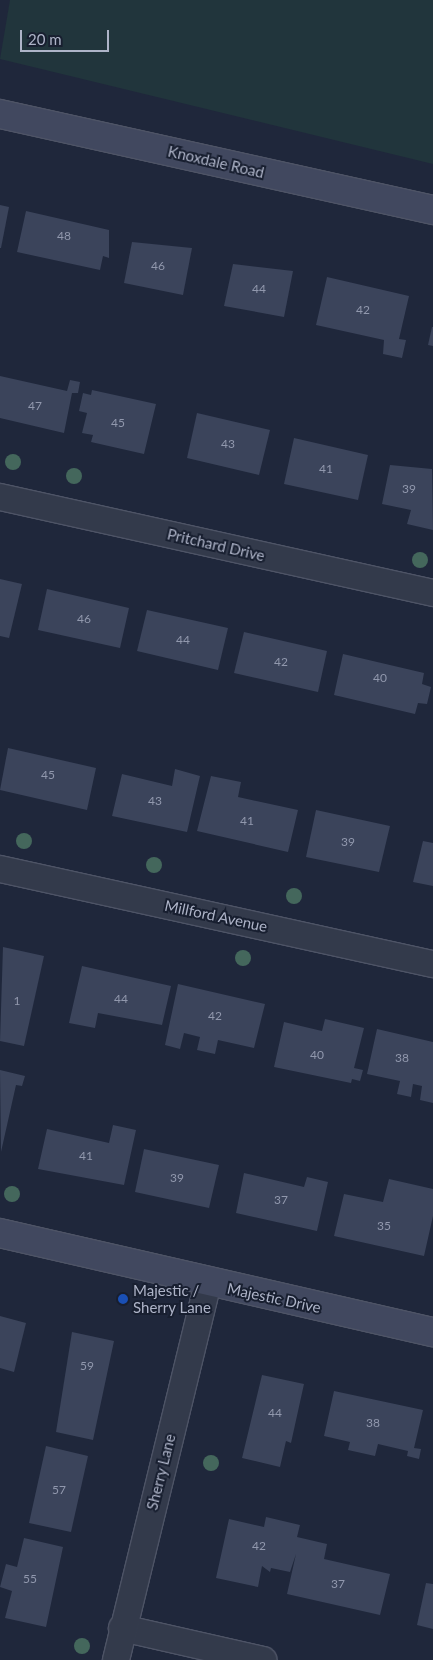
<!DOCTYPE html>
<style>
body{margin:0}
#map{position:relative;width:433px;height:1660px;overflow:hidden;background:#1f273b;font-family:Lato,sans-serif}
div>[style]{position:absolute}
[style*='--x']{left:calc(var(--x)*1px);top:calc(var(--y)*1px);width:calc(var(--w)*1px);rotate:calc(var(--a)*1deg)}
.green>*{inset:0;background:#21353c}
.building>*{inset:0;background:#3b445b}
.roads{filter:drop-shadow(1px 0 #4e5466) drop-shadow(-1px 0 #4e5466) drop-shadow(0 1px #4e5466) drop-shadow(0 -1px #4e5466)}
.street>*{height:26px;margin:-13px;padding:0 13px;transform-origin:13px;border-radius:13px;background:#333a4b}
.secondary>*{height:28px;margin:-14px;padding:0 14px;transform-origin:14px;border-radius:14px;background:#41485f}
.trees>*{width:16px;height:16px;margin:-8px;border-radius:50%;background:#44675c}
.dots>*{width:14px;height:14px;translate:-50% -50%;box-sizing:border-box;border:2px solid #181f30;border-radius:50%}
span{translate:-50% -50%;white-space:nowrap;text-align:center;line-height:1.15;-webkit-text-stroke:4px #181f30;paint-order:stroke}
.number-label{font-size:12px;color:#9198ad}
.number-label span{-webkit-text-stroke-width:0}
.street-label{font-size:15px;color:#aeb4c8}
.poi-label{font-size:15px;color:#aeb4c8}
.left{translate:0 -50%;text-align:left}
.scale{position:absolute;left:20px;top:30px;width:89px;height:22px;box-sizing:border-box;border:2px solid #aeb4c8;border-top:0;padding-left:6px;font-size:15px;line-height:18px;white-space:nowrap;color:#aeb4c8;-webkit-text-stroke:4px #181f30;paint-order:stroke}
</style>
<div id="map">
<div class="green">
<i style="clip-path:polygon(10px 0,433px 0,433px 164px,0 59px)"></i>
</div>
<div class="building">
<i style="clip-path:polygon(0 205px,9px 207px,1px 248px,0 248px)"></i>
<i style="clip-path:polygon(26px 211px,109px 230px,109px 258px,103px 256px,100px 270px,17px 252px)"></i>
<i style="clip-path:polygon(132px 242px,192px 248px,183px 295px,124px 283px)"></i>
<i style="clip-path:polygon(233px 264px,293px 271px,284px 317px,224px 306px)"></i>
<i style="clip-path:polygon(327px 277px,409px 296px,399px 339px,406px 340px,402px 358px,383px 354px,384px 340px,316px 325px)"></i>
<i style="clip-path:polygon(432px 327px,433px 327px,433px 346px,428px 345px)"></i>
<i style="clip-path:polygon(0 376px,67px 391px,70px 380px,80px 382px,78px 393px,72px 393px,64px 433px,0 418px)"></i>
<i style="clip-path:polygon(92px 390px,156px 404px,144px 454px,91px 442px,93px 435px,82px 433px,87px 413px,79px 411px,83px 393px,91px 395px)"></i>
<i style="clip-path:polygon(197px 413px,270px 430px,259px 475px,187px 458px)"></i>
<i style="clip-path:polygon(294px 438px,368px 455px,358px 500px,284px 484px)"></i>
<i style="clip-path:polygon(390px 465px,432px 469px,433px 530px,407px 524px,411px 510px,382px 504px)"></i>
<i style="clip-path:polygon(0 579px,22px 584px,9px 638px,0 636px)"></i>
<i style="clip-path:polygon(47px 589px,129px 608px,120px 648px,38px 630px)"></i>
<i style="clip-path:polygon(147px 610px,228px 628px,218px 670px,137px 651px)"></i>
<i style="clip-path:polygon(244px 632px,327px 651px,318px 692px,234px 673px)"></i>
<i style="clip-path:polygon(343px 654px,424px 673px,422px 684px,431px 687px,427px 704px,418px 703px,415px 714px,334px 695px)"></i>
<i style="clip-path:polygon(8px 748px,96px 768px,87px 810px,0 790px)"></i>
<i style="clip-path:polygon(175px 769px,200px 776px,187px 832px,112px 816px,122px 774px,172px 786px)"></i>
<i style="clip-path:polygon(211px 776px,241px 782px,238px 797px,298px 810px,288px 852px,197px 831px)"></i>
<i style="clip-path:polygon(316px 810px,390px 826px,379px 872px,306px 857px)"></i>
<i style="clip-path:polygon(423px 841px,433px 843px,433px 886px,413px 882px)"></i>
<i style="clip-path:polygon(3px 947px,44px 956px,24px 1046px,0 1041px)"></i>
<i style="clip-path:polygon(82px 966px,171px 986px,162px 1025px,98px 1013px,95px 1028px,69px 1023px)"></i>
<i style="clip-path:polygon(178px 984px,265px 1004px,254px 1048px,218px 1040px,215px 1054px,197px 1050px,200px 1037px,184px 1033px,180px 1049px,165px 1045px)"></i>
<i style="clip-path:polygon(325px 1019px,364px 1028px,354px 1068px,363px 1070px,360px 1081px,352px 1079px,351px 1083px,274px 1067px,284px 1022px,322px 1031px)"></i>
<i style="clip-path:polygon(377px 1029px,433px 1042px,433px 1103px,420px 1100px,422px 1086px,413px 1084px,411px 1097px,397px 1094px,400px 1081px,367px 1074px)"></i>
<i style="clip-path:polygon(0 1070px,25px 1076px,22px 1086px,16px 1085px,1px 1152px)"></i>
<i style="clip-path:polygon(113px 1125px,136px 1130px,124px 1185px,38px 1169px,47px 1129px,109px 1143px)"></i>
<i style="clip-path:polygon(144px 1149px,219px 1165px,209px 1208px,135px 1192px)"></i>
<i style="clip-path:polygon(244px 1173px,304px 1187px,307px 1177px,328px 1182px,317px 1231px,236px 1213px)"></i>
<i style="clip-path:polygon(389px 1179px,433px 1189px,433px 1216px,424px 1256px,334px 1236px,344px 1194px,383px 1202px)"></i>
<i style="clip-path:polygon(0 1316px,26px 1323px,14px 1372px,0 1368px)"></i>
<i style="clip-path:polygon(72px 1332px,114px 1341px,93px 1440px,56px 1432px)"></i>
<i style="clip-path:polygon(262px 1375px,304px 1384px,291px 1443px,286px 1441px,280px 1467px,242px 1458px)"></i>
<i style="clip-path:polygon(334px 1391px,423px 1410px,414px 1448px,421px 1449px,419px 1459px,407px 1456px,408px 1451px,378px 1444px,375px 1456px,348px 1450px,350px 1442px,324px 1436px)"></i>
<i style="clip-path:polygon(46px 1446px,88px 1456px,71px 1532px,29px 1523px)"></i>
<i style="clip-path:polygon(266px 1517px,300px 1525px,297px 1537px,327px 1544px,324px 1559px,390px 1574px,380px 1615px,287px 1594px,296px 1554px,290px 1572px,271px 1568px,270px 1572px,262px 1566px,258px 1587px,216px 1578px,229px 1519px,264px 1527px)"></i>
<i style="clip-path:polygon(24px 1538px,63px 1547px,46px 1627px,5px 1618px,12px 1591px,0 1587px,6px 1564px,17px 1567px)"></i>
<i style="clip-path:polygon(426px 1583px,433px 1584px,433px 1629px,417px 1625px)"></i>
</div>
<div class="roads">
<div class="street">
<i style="--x:0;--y:497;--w:444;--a:12.5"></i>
<i style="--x:0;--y:869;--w:443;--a:12.4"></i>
<i style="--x:122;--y:1628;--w:145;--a:12.8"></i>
<i style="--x:116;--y:1660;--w:387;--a:-76.3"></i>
</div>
<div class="secondary">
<i style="--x:0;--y:114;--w:444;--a:12.5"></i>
<i style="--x:0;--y:1233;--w:444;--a:12.9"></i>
</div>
</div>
<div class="trees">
<i style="left:13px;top:462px"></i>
<i style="left:74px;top:476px"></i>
<i style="left:420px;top:560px"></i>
<i style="left:24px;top:841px"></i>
<i style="left:154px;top:865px"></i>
<i style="left:294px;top:896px"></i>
<i style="left:243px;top:958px"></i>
<i style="left:12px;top:1194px"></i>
<i style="left:211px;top:1463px"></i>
<i style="left:82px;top:1646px"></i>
</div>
<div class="dots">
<i style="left:123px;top:1299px;background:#1a4fb4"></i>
</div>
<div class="number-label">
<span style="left:64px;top:236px">48</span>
<span style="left:158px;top:266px">46</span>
<span style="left:259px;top:289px">44</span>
<span style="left:363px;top:310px">42</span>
<span style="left:35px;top:406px">47</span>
<span style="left:118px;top:423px">45</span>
<span style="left:228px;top:444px">43</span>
<span style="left:326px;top:469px">41</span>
<span style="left:409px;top:489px">39</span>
<span style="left:84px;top:619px">46</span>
<span style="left:183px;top:640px">44</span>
<span style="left:281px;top:662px">42</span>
<span style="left:380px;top:678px">40</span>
<span style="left:48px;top:775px">45</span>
<span style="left:155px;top:801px">43</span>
<span style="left:247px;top:821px">41</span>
<span style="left:348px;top:842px">39</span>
<span style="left:121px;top:999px">44</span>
<span style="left:17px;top:1001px">1</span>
<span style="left:215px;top:1016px">42</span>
<span style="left:317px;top:1055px">40</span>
<span style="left:402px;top:1058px">38</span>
<span style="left:86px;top:1156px">41</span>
<span style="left:177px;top:1178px">39</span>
<span style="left:281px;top:1200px">37</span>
<span style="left:384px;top:1226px">35</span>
<span style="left:87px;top:1366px">59</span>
<span style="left:275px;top:1413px">44</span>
<span style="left:373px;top:1423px">38</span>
<span style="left:59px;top:1490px">57</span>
<span style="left:259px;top:1546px">42</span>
<span style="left:30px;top:1579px">55</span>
<span style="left:338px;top:1584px">37</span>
</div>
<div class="street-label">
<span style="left:216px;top:162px;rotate:13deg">Knoxdale Road</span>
<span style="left:216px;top:545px;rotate:13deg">Pritchard Drive</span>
<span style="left:216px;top:916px;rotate:12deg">Millford Avenue</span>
<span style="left:274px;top:1298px;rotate:12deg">Majestic Drive</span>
<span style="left:161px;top:1472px;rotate:-76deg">Sherry Lane</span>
</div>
<div class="poi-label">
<span class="left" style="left:133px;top:1299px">Majestic /<br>Sherry Lane</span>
</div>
<div class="scale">20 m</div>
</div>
